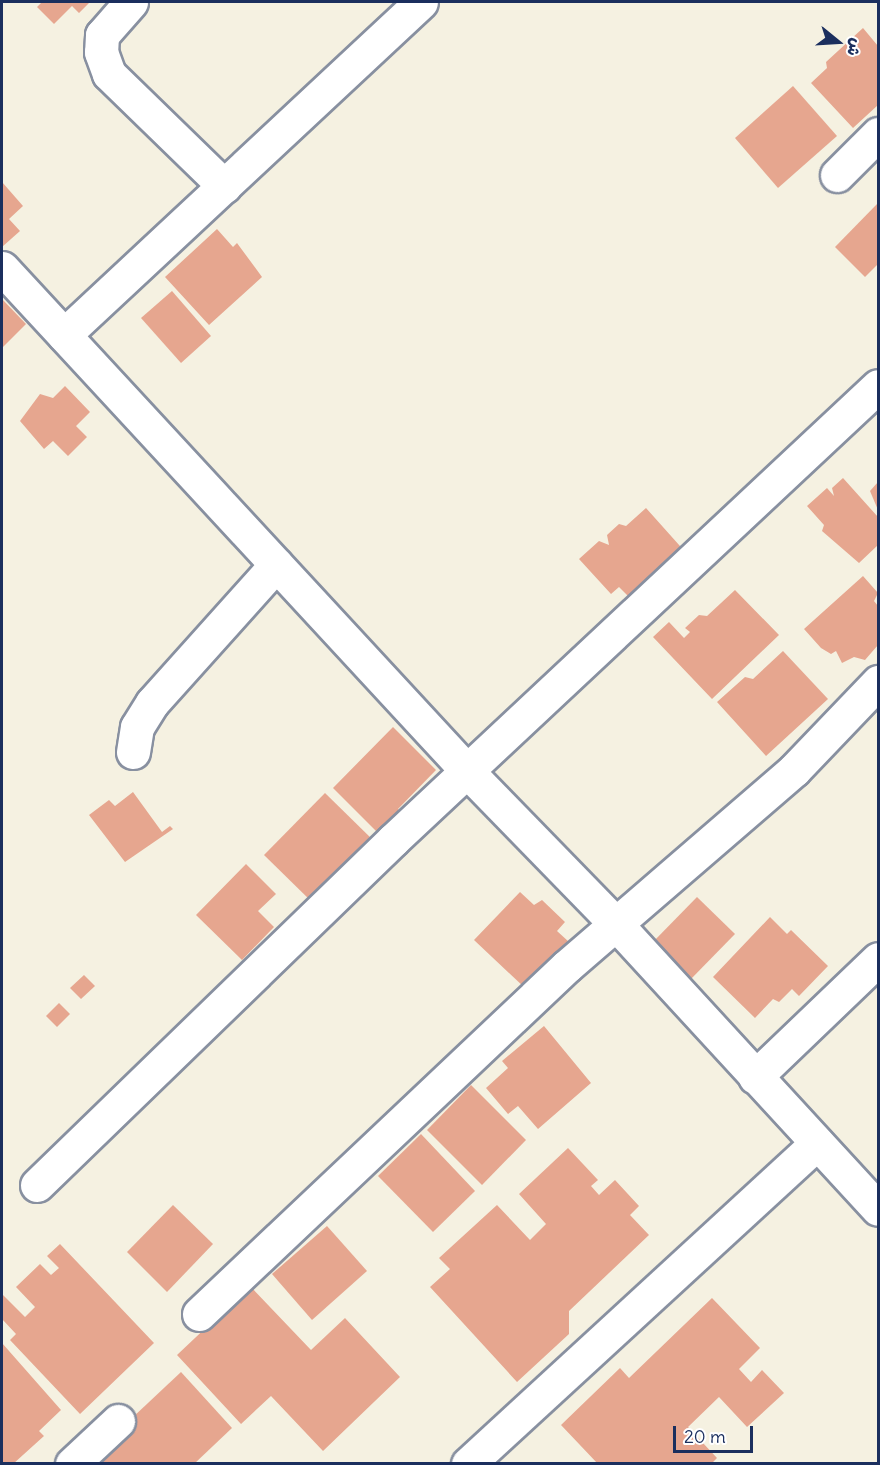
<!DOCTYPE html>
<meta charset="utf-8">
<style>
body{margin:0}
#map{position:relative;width:880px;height:1465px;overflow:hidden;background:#f5f1e1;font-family:Delius,"Playpen Sans Arabic",sans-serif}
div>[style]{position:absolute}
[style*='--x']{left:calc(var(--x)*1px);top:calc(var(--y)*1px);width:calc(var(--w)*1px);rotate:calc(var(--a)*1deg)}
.building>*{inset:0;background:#e6a68f}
.roads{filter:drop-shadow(2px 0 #8890a0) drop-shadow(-2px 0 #8890a0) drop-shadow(0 2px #8890a0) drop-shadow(0 -2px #8890a0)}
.minor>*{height:33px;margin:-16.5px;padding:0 16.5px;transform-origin:16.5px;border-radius:16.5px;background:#fff}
span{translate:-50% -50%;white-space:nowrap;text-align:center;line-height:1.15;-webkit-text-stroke:4.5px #fff;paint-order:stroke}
.frame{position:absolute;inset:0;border:3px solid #1b2f5e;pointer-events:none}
.north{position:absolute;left:808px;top:12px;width:60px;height:60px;-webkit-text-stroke:4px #fff;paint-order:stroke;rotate:108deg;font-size:16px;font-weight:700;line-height:24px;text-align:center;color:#1b2f5e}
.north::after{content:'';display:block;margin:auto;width:21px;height:27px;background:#1b2f5e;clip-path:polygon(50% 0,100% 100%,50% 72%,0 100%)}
.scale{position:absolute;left:673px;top:1426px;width:80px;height:27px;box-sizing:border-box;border:3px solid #1b2f5e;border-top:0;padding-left:8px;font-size:18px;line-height:21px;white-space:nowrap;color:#1b2f5e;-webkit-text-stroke:4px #fff;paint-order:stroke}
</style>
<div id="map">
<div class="building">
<i style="clip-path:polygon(42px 2px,88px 2px,89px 3px,79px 13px,72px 6px,54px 24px,37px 7px)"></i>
<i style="clip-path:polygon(863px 28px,878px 46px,878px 105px,853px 128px,811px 83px,827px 68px,826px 62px)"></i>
<i style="clip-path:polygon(793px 86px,837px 136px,778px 188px,735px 138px)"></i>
<i style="clip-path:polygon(2px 182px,23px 206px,9px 219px,20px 231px,2px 247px)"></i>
<i style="clip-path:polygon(878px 203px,878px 264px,865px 277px,835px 247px)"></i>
<i style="clip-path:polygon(217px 229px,233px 247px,237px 243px,262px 277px,209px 325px,165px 277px)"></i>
<i style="clip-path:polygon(172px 291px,211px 336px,181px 363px,141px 318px)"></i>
<i style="clip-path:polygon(2px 299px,26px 324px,2px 348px)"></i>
<i style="clip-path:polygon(65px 386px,90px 412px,76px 426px,87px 437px,68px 456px,53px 441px,44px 449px,20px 421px,40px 394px,53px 398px)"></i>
<i style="clip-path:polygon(843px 478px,878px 517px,878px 545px,859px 563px,822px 531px,824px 525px,807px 506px,827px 488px,834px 496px,832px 488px)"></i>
<i style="clip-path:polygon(878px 482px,878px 510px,870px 491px)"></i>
<i style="clip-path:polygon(646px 508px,688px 555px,635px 603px,619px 587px,611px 594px,579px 559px,599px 541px,609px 545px,607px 535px,619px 524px,626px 526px)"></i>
<i style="clip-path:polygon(863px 576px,878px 593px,874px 601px,878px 606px,878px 645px,865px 660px,854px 657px,842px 663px,836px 651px,831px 654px,821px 648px,804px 629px)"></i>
<i style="clip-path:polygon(735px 590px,779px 635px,712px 699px,653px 637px,669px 622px,684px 638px,690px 632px,685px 628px,699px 615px,707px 616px)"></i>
<i style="clip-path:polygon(783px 651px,828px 699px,766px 756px,717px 702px,745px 677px,753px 679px)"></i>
<i style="clip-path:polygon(393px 727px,436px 770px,398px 809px,403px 814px,381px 836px,333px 788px)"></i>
<i style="clip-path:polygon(133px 792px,162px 832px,170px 826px,173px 829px,125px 862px,89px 815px,109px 800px,115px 806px)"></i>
<i style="clip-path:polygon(325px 793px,375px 842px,314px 904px,264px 855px)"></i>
<i style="clip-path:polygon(246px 864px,276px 894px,258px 911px,274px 927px,242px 960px,196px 915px)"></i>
<i style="clip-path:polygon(520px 892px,534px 905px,542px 900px,565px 922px,557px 931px,569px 942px,525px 988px,474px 940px)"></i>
<i style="clip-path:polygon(697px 897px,735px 934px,690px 980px,652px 943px)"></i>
<i style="clip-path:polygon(770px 917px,787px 934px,791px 930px,828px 966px,799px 996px,792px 989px,779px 1002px,773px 999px,755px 1018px,713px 977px)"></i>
<i style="clip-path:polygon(84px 975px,95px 986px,81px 999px,70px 988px)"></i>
<i style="clip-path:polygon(59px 1003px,70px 1014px,57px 1027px,46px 1016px)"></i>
<i style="clip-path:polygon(544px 1026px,591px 1083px,538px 1129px,518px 1106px,508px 1114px,486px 1088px,508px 1068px,502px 1061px)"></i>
<i style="clip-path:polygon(471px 1085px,526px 1140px,482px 1185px,427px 1130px)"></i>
<i style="clip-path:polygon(421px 1134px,475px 1191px,433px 1232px,378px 1176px)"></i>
<i style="clip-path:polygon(568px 1148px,598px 1180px,591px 1186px,599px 1195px,615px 1180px,639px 1206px,630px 1215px,649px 1235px,569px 1311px,569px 1334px,517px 1382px,430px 1287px,450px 1269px,439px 1258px,497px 1205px,530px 1240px,546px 1224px,519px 1194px)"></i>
<i style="clip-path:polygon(173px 1205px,213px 1244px,167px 1292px,127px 1252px)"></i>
<i style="clip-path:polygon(327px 1226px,367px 1271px,312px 1320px,272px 1274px)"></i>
<i style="clip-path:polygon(60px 1244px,154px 1343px,80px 1414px,10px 1340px,16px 1334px,2px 1319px,3px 1295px,25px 1317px,35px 1307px,16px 1287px,40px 1264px,51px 1275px,59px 1268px,47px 1256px)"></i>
<i style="clip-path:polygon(250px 1286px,311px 1350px,345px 1318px,400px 1377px,323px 1451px,271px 1396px,241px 1424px,177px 1355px)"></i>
<i style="clip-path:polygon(712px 1298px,760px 1348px,739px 1369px,751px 1382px,762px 1370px,784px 1393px,747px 1427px,719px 1397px,688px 1427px,717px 1458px,711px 1464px,598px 1464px,561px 1425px,620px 1368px,629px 1378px)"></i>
<i style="clip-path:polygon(2px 1343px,61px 1410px,39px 1431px,44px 1436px,13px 1464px,2px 1464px)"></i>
<i style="clip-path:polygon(181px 1372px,232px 1428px,194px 1464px,83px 1464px)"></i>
</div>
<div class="roads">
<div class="minor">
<i style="--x:131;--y:2;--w:44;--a:131.3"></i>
<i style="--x:102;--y:35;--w:17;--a:93"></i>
<i style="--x:101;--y:52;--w:23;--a:70"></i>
<i style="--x:109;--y:74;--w:161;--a:44.2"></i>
<i style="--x:837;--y:175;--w:58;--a:-45"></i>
<i style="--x:2;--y:268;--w:686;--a:47.24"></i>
<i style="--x:468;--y:772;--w:212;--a:45.8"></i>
<i style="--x:616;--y:924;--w:387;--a:47.4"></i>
<i style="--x:64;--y:335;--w:488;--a:-43"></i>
<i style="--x:133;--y:752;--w:25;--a:-81"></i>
<i style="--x:137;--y:727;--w:28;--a:-58"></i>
<i style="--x:152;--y:703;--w:186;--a:-48.1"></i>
<i style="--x:755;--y:1077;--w:170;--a:-43.8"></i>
<i style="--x:37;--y:1185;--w:496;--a:-44.1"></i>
<i style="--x:393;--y:840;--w:664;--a:-43.11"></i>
<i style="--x:199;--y:1314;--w:506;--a:-43.4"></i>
<i style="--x:567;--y:966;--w:300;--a:-40.8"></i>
<i style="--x:794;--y:770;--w:122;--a:-46.3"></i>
<i style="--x:72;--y:1464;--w:63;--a:-43.1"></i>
<i style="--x:468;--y:1464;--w:474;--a:-42.6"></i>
</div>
</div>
<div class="frame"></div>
<div class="north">ش</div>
<div class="scale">20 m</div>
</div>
